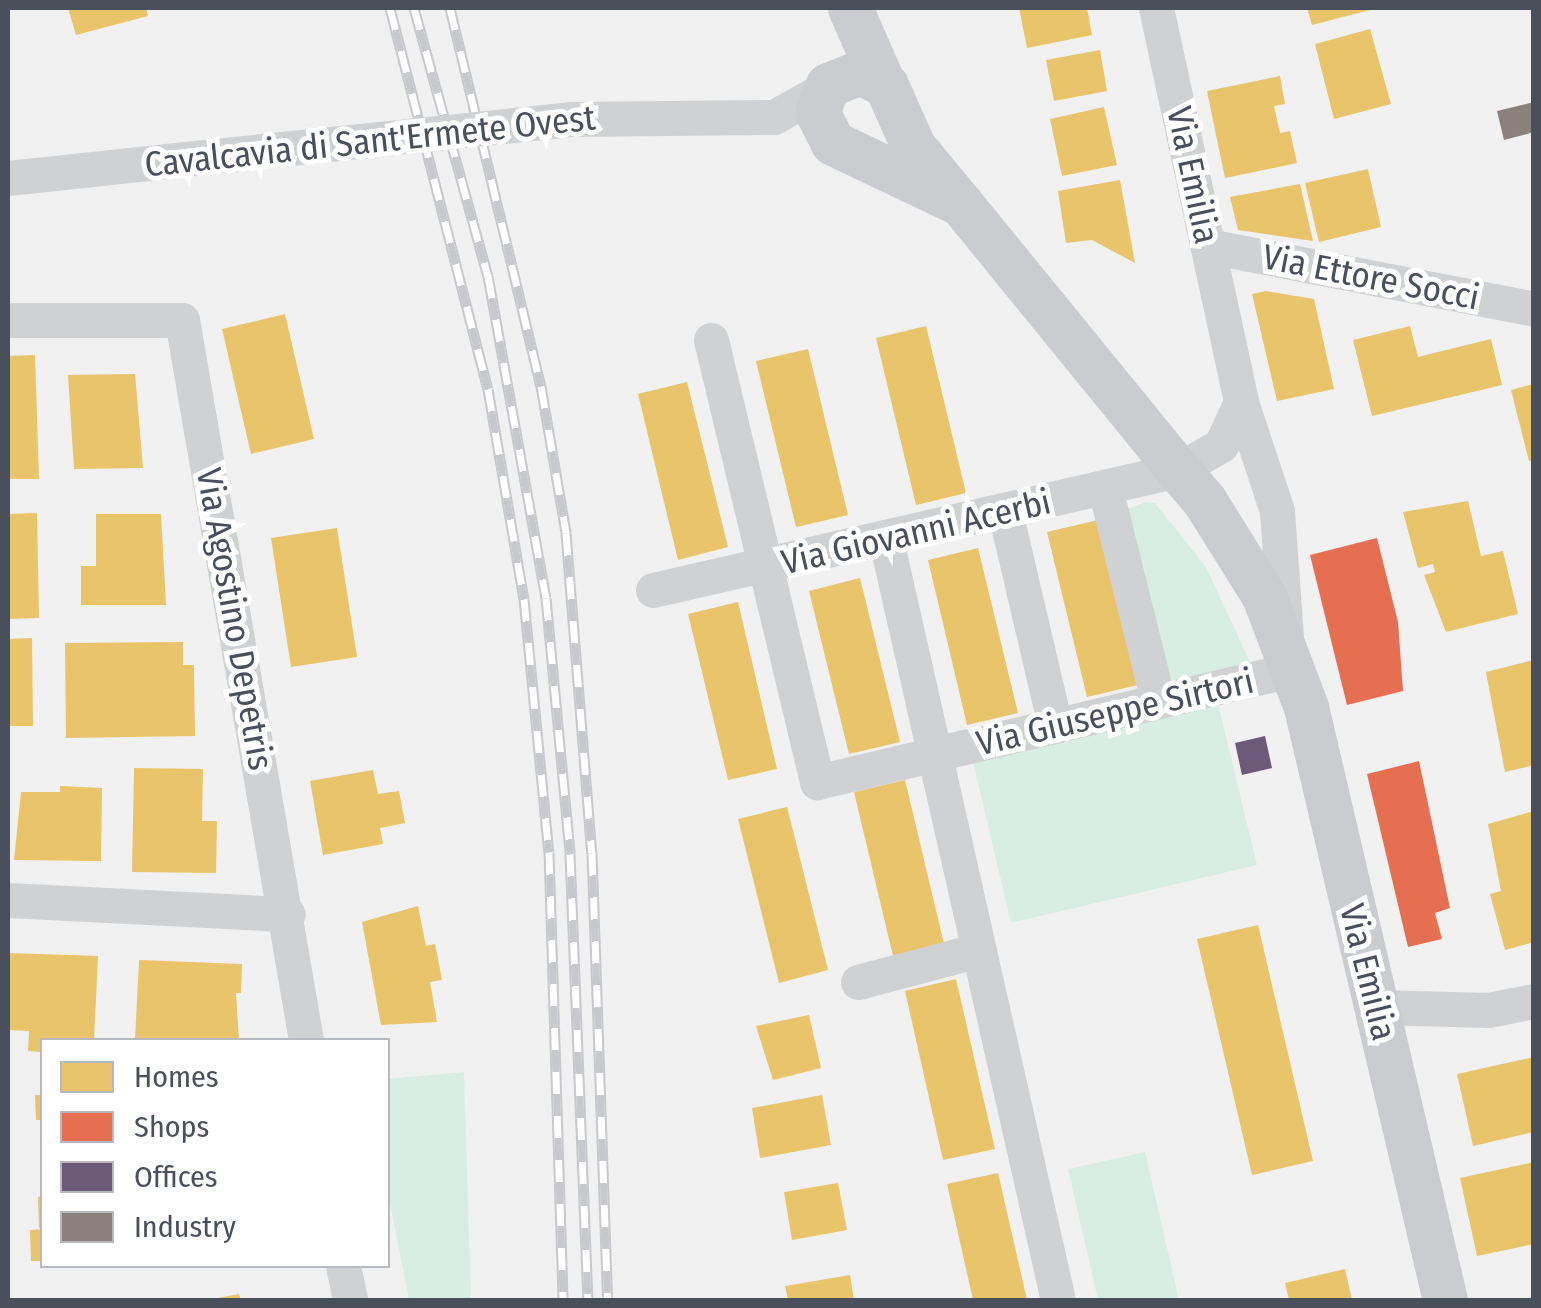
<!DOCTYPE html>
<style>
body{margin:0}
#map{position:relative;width:1541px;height:1308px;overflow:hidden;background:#f1f1f1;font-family:"Fira Sans Condensed",sans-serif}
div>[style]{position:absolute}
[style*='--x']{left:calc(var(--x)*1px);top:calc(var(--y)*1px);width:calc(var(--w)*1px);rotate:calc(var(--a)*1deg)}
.green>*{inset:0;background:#d8eee4}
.homes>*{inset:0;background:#e9c46a}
.shops>*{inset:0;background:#e76f51}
.offices>*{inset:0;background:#6d597a}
.industry>*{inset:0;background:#8a817c}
.minor>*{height:35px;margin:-17.5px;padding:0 17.5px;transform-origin:17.5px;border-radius:17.5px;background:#cfd1d3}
.major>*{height:45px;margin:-22.5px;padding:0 22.5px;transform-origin:22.5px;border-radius:22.5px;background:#caccd0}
.rail>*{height:11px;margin-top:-5.5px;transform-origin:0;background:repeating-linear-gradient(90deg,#fff 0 22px,#c8c9cc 0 44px);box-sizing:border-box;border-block:2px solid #c8c9cc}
.minor-bridge>*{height:35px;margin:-17.5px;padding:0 17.5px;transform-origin:17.5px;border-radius:17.5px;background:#cfd1d3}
span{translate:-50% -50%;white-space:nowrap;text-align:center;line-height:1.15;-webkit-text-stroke:10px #fff;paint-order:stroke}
.street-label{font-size:35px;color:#494f5b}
.frame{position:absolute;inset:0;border:10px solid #494f5b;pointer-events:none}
.legend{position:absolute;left:40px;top:1038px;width:350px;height:230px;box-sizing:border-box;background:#fff;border:2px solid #b6b9bd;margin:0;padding:12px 18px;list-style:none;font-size:30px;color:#494f5b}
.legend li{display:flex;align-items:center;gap:20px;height:50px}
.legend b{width:50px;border:2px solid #b6b9bd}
</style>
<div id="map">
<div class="green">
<i style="clip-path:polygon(1145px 502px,1155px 503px,1206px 567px,1251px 664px,1172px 685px,1124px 511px)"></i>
<i style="clip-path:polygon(1218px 704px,1257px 865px,1011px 923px,973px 762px)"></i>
<i style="clip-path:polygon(464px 1072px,471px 1300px,409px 1300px,388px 1193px,388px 1079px)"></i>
<i style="clip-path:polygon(1145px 1152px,1179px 1300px,1098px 1300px,1068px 1169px)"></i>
</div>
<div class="homes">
<i style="clip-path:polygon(68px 8px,146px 8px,148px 16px,76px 35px)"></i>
<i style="clip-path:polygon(1019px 8px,1087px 8px,1092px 35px,1027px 48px)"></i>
<i style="clip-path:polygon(1307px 8px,1373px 8px,1374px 9px,1312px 25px)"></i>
<i style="clip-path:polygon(1370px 29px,1391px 104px,1334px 119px,1315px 44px)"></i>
<i style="clip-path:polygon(1100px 50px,1107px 91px,1054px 101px,1046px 60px)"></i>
<i style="clip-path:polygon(1280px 76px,1285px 104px,1274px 106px,1280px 133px,1290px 131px,1297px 163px,1225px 178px,1207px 91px)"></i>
<i style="clip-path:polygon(1104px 107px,1117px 165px,1062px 176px,1050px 119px)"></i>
<i style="clip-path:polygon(1368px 169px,1381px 227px,1319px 242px,1305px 183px)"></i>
<i style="clip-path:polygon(1120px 180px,1135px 263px,1092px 240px,1066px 243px,1058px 191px)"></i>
<i style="clip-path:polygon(1300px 184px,1313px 241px,1238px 230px,1230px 197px)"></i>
<i style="clip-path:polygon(1266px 291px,1314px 299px,1334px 389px,1277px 401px,1252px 294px)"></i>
<i style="clip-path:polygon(285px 314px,314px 439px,251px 454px,222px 329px)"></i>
<i style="clip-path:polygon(926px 326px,966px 493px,916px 505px,876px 338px)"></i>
<i style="clip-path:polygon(1410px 326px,1418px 357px,1491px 339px,1502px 385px,1372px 416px,1353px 340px)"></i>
<i style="clip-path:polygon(808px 349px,848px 515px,796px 527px,756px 361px)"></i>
<i style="clip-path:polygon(35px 355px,39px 479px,8px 479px,8px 356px)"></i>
<i style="clip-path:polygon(135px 374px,143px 468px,74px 469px,68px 375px)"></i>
<i style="clip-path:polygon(687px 382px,728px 547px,678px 560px,638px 394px)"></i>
<i style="clip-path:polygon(1534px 384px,1534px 460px,1529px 461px,1511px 390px)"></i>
<i style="clip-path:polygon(1468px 501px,1481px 556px,1503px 551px,1518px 614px,1446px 632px,1424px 575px,1435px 572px,1433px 564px,1418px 568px,1403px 512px)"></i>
<i style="clip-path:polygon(37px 513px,39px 618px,8px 619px,8px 514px)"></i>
<i style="clip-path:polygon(96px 514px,161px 514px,166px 605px,81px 605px,81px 566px,96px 566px)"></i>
<i style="clip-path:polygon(1098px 520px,1138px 685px,1087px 697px,1047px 532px)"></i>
<i style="clip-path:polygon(337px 528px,357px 657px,291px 667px,271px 538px)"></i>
<i style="clip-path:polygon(978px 548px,1018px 713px,967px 725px,928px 560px)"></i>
<i style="clip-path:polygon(860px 578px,900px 742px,849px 754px,809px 591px)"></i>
<i style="clip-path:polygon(738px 602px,777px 769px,728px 780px,688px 614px)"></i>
<i style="clip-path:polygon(32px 638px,33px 726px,8px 726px,8px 639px)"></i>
<i style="clip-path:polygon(183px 642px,183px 665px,194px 665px,195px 736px,66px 738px,65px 643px)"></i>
<i style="clip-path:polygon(1534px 660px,1534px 765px,1505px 772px,1486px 672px)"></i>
<i style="clip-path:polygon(134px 768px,203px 769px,202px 821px,217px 821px,216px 873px,132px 872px)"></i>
<i style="clip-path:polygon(373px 770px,378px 794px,399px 791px,405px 823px,380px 828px,383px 844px,323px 855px,310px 781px)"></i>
<i style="clip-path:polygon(905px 780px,944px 944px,893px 956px,854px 792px)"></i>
<i style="clip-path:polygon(60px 786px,102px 788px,101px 861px,14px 860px,21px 792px,60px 792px)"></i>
<i style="clip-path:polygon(787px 807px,828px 970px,779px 983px,738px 819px)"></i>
<i style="clip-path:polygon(1534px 811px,1534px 942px,1505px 950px,1490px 894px,1501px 891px,1488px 824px)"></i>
<i style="clip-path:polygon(418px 906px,426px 946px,435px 944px,442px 980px,430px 982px,437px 1022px,381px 1025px,362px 922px)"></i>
<i style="clip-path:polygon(1258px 925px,1313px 1161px,1252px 1175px,1197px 939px)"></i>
<i style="clip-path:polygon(9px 953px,98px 956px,94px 1040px,42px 1040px,42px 1052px,28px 1051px,29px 1031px,8px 1030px)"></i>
<i style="clip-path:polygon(139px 960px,242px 964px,241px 993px,236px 993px,239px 1040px,135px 1040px)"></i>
<i style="clip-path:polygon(956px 979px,995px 1149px,943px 1160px,905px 991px)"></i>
<i style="clip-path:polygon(809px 1015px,821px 1068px,773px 1080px,756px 1026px)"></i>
<i style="clip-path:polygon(1534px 1057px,1534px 1132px,1473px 1146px,1457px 1074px)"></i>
<i style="clip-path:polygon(35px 1095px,42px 1095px,42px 1120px,36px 1120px)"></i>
<i style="clip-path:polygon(822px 1095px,831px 1145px,760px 1158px,752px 1108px)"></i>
<i style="clip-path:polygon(1534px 1162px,1534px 1244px,1477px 1256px,1460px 1178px)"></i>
<i style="clip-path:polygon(998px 1173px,1027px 1300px,973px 1300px,947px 1184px)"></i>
<i style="clip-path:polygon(838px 1183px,847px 1230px,792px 1240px,784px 1192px)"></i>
<i style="clip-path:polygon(42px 1196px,42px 1228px,39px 1228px,38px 1197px)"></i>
<i style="clip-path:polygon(42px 1229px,42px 1261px,31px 1261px,30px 1230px)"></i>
<i style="clip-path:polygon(1345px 1269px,1352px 1300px,1289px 1300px,1285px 1283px)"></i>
<i style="clip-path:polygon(850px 1275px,854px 1300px,788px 1300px,785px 1286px)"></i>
<i style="clip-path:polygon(239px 1294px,241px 1300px,213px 1300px,212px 1299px)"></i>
</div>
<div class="shops">
<i style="clip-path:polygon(1377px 538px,1398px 622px,1403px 691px,1347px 705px,1310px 555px)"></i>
<i style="clip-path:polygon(1419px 761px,1450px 908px,1435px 913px,1442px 939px,1408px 947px,1367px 774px)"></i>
</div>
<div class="offices">
<i style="clip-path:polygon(1265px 736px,1272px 768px,1242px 775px,1235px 743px)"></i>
</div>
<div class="industry">
<i style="clip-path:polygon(1534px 102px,1534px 132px,1504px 140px,1497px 111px)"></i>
</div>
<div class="minor">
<i style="--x:1156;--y:8;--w:403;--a:77.8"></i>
<i style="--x:1241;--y:402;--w:115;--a:71.7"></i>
<i style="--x:1277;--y:511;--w:125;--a:85.9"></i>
<i style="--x:571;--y:119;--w:203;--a:-0.6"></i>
<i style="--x:774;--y:117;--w:60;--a:-29.1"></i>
<i style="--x:8;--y:178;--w:159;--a:-6.1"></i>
<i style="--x:1208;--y:246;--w:332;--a:10.9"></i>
<i style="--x:8;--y:320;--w:174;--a:0"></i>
<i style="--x:182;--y:320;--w:731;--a:80.23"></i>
<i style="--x:711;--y:340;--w:455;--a:76.5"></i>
<i style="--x:817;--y:782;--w:491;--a:-13.3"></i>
<i style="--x:1105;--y:488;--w:219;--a:76"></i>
<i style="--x:1005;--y:512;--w:220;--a:76.8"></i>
<i style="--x:886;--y:540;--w:779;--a:77.25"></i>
<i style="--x:653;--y:590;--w:539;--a:-12.88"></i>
<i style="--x:1178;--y:470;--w:50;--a:-30.2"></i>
<i style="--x:1221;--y:445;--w:47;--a:-65.1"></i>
<i style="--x:8;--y:900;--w:280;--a:2.9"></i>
<i style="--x:858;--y:982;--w:125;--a:-14.8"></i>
<i style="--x:1377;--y:1007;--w:111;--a:1.5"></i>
<i style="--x:1488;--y:1010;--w:47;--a:-11.1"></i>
<i style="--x:343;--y:1266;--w:35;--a:78"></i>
</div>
<div class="major">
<i style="--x:850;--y:8;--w:80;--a:66.3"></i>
<i style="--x:961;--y:204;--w:142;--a:-154.5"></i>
<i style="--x:833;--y:143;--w:35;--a:-117"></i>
<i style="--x:817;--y:112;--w:29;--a:-68"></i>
<i style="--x:828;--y:85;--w:35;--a:-22"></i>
<i style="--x:860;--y:72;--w:29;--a:27"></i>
<i style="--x:886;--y:85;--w:67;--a:66.1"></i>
<i style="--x:913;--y:146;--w:75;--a:50.4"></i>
<i style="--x:961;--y:204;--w:343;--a:50.8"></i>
<i style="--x:1178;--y:470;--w:40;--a:49"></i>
<i style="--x:1204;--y:500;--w:113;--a:58"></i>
<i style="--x:1264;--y:596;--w:119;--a:69.3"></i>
<i style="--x:1306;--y:707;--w:609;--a:76.81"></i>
</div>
<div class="rail">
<i style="--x:390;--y:8;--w:393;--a:75.6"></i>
<i style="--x:488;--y:389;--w:213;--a:80.3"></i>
<i style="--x:524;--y:599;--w:254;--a:84.4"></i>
<i style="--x:549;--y:852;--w:448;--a:88.2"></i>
<i style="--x:414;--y:8;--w:278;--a:74.6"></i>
<i style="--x:488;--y:276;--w:327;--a:79.8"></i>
<i style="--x:546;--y:598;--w:257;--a:84.6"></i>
<i style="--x:570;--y:854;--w:446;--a:87.7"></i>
<i style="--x:450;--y:8;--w:389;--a:76.5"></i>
<i style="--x:541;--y:386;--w:149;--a:80.3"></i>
<i style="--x:566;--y:533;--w:321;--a:85.4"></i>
<i style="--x:592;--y:853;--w:447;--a:88"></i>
</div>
<div class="minor-bridge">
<i style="--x:166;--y:161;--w:407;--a:-5.9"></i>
</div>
<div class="street-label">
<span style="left:370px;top:141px;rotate:-6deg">Cavalcavia di Sant'Ermete Ovest</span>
<span style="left:1193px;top:175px;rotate:78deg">Via Emilia</span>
<span style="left:1371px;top:277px;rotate:11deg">Via Ettore Socci</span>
<span style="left:916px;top:532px;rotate:-13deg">Via Giovanni Acerbi</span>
<span style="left:235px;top:619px;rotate:80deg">Via Agostino Depetris</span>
<span style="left:1115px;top:712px;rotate:-13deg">Via Giuseppe Sirtori</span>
<span style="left:1368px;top:972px;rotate:76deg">Via Emilia</span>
</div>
<div class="frame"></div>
<ul class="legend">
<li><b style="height:28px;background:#e9c46a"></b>Homes</li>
<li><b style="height:28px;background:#e76f51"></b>Shops</li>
<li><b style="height:28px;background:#6d597a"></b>Offices</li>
<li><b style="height:28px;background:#8a817c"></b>Industry</li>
</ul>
</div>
